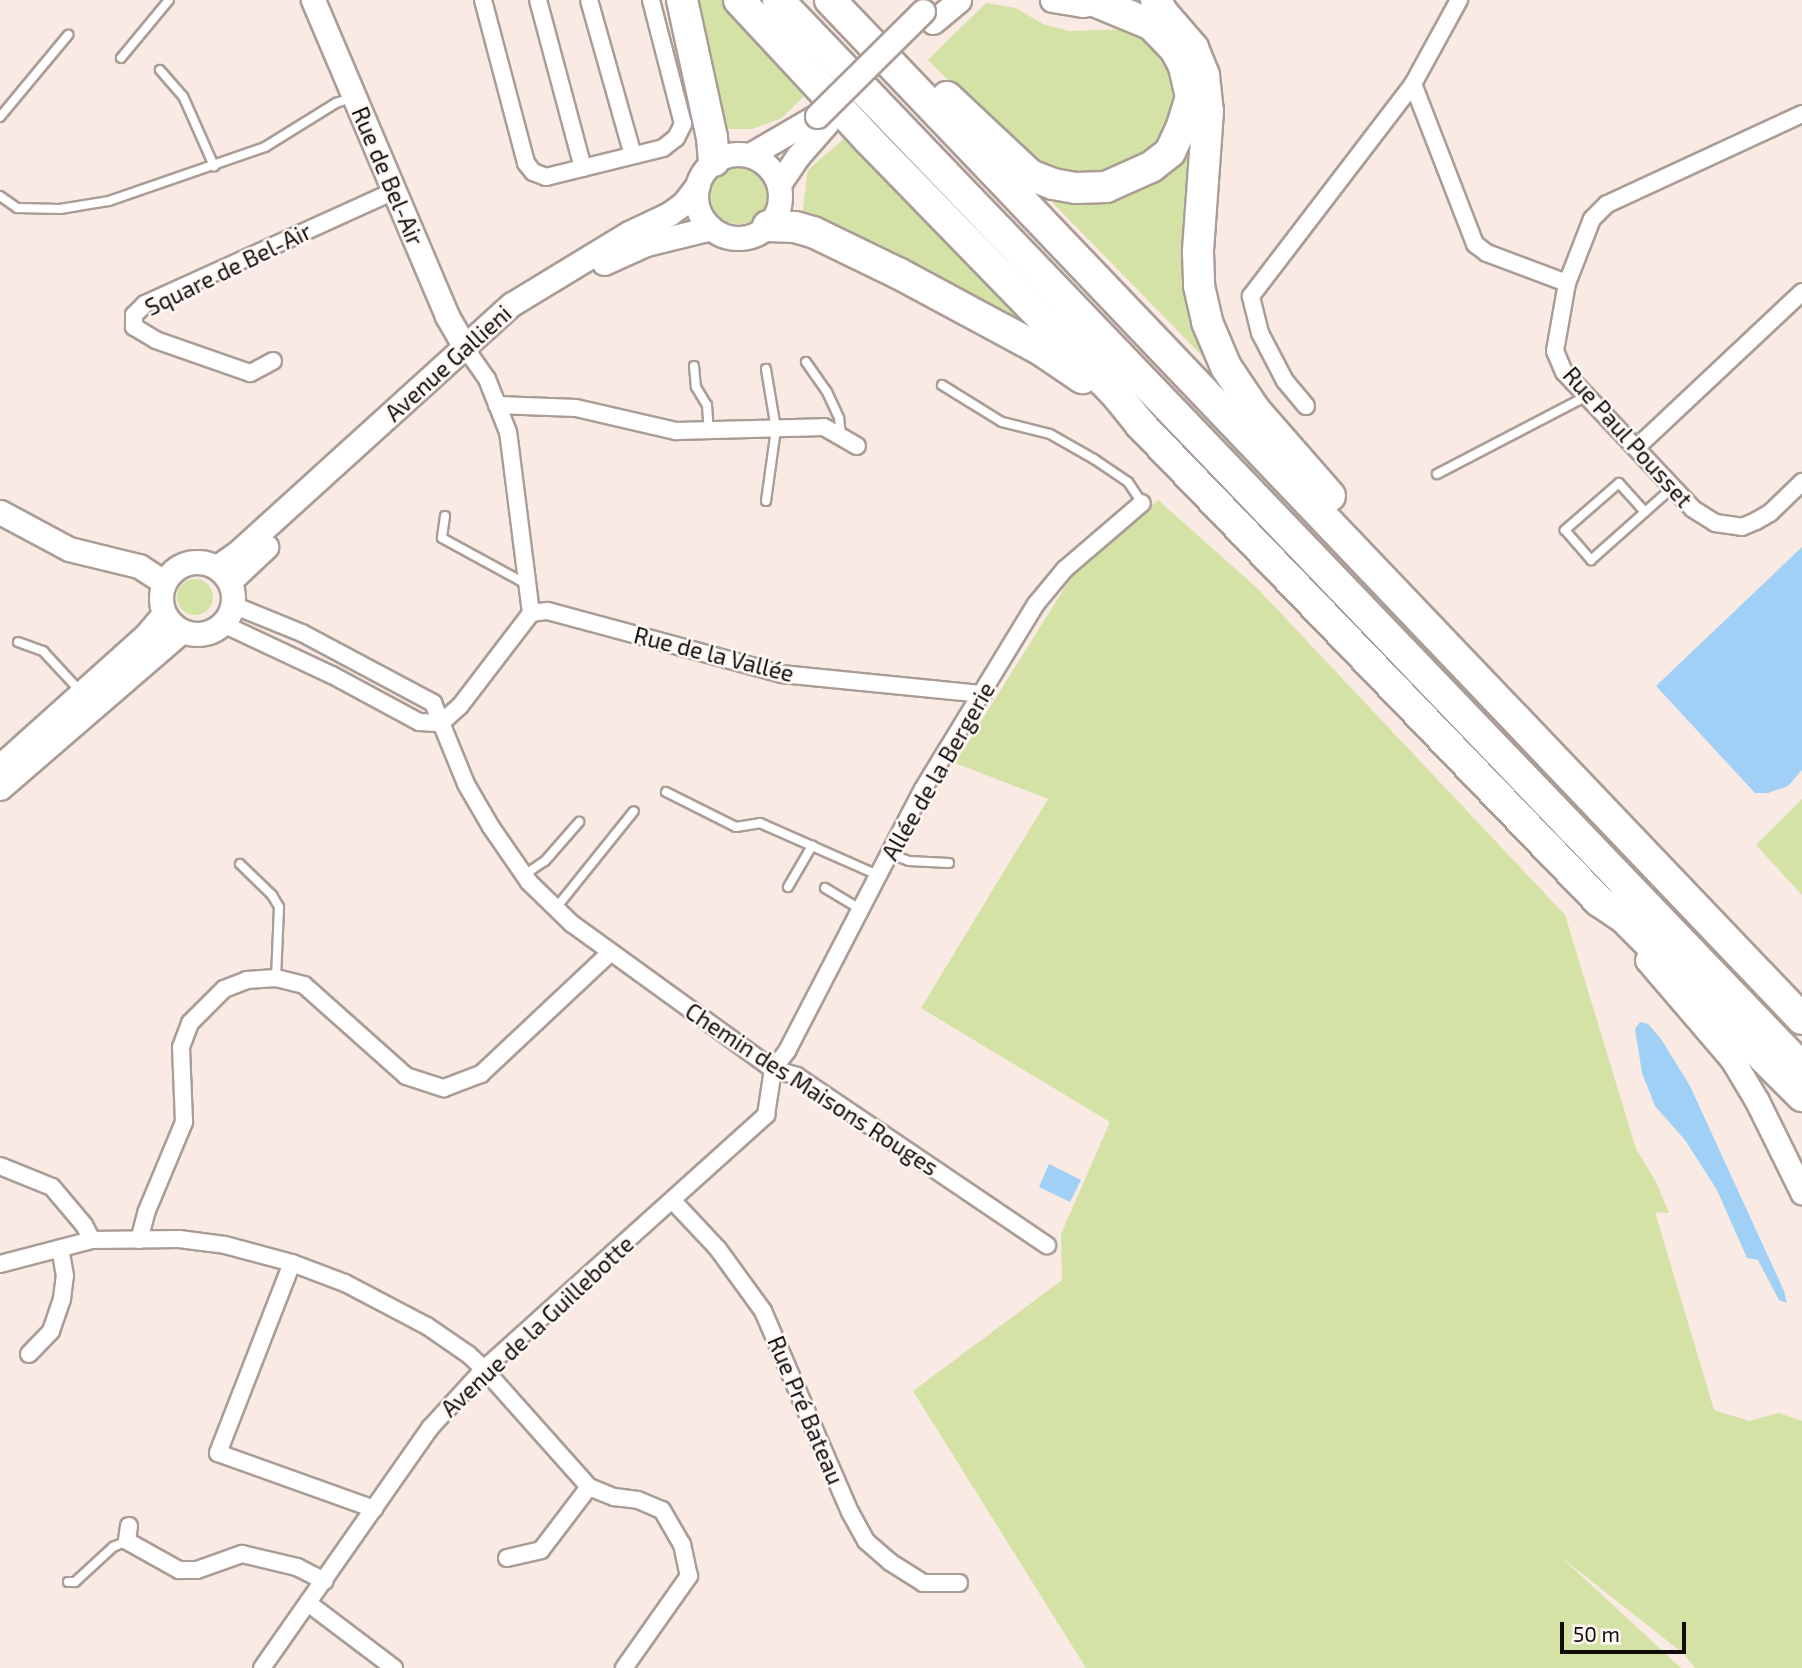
<!DOCTYPE html>
<meta charset="utf-8">
<style>
body{margin:0}
#map{position:relative;width:1802px;height:1668px;overflow:hidden;background:#f9eae3;font-family:"Exo 2",sans-serif}
div>[style]{position:absolute}
[style*='--x']{left:calc(var(--x)*1px);top:calc(var(--y)*1px);width:calc(var(--w)*1px);rotate:calc(var(--a)*1deg)}
.green>*{inset:0;background:#d4e2a5}
.round{border-radius:50%}
.water>*{inset:0;background:#a0d0f6}
.roads{filter:drop-shadow(2px 0 #aa9d96) drop-shadow(-2px 0 #aa9d96) drop-shadow(0 2px #aa9d96) drop-shadow(0 -2px #aa9d96)}
.lane>*{height:8px;margin:-4px;padding:0 4px;transform-origin:4px;border-radius:4px;background:#fff}
.street>*{height:16px;margin:-8px;padding:0 8px;transform-origin:8px;border-radius:8px;background:#fff}
.secondary>*{height:23px;margin:-11.5px;padding:0 11.5px;transform-origin:11.5px;border-radius:11.5px;background:#fff}
.secondary>.ring{margin:-11.5px;padding:0;box-sizing:content-box;background:none;border:23px solid #fff;border-radius:50%}
.highway>*{height:30px;margin:-15px;padding:0 15px;transform-origin:15px;border-radius:15px;background:#fff}
.bridges{filter:drop-shadow(2px 0 #aa9d96) drop-shadow(-2px 0 #aa9d96) drop-shadow(0 2px #aa9d96) drop-shadow(0 -2px #aa9d96)}
.secondary-bridge>*{height:23px;margin:-11.5px;padding:0 11.5px;transform-origin:11.5px;border-radius:11.5px;background:#fff}
span{translate:-50% -50%;white-space:nowrap;text-align:center;line-height:1.15;-webkit-text-stroke:5px #fff9f6;paint-order:stroke}
.street-label{font-size:23px;color:#110c0a}
.scale{position:absolute;left:1560px;top:1622px;width:126px;height:32px;box-sizing:border-box;border:4px solid #110c0a;border-top:0;padding-left:9px;font-size:21px;line-height:24px;white-space:nowrap;color:#110c0a;-webkit-text-stroke:5px #fff9f6;paint-order:stroke}
</style>
<div id="map">
<div class="green">
<i style="clip-path:polygon(694px 0,723px 0,810px 90px,782px 118px,752px 129px,721px 129px)"></i>
<i style="clip-path:polygon(986px 3px,1016px 8px,1043px 24px,1069px 31px,1131px 29px,1157px 37px,1175px 80px,1168px 126px,1155px 145px,1137px 158px,1103px 173px,1080px 175px,1062px 172px,1028px 159px,928px 60px)"></i>
<i style="clip-path:polygon(1192px 128px,1217px 371px,1053px 203px,1052px 198px,1095px 196px)"></i>
<i style="clip-path:polygon(851px 133px,1036px 332px,801px 223px,808px 170px)"></i>
<i class="round" style="left:710px;top:166px;width:58px;height:58px"></i>
<i style="clip-path:polygon(1158px 500px,1257px 588px,1565px 915px,1636px 1149px,1655px 1180px,1669px 1213px,1655px 1212px,1714px 1410px,1749px 1421px,1779px 1413px,1802px 1421px,1802px 1668px,1695px 1668px,1684px 1654px,1561px 1557px,1681px 1668px,1086px 1668px,913px 1391px,1062px 1280px,1061px 1234px,1110px 1122px,921px 1008px,1048px 799px,955px 763px,1072px 576px)"></i>
<i class="round" style="left:177px;top:579px;width:36px;height:36px"></i>
<i style="clip-path:polygon(1802px 799px,1802px 895px,1756px 845px)"></i>
</div>
<div class="water">
<i style="clip-path:polygon(1802px 547px,1802px 770px,1788px 786px,1768px 793px,1755px 793px,1656px 686px)"></i>
<i style="clip-path:polygon(1640px 1022px,1648px 1024px,1661px 1039px,1690px 1086px,1784px 1291px,1787px 1303px,1779px 1300px,1758px 1260px,1747px 1258px,1717px 1190px,1685px 1140px,1655px 1106px,1642px 1073px,1635px 1029px)"></i>
<i style="clip-path:polygon(1049px 1164px,1081px 1180px,1070px 1202px,1039px 1187px)"></i>
</div>
<div class="roads">
<div class="lane">
<i style="--x:121;--y:58;--w:75;--a:-50.4"></i>
<i style="--x:160;--y:70;--w:35;--a:49"></i>
<i style="--x:183;--y:96;--w:77;--a:66.1"></i>
<i style="--x:0;--y:117;--w:107;--a:-50.3"></i>
<i style="--x:0;--y:196;--w:21;--a:35"></i>
<i style="--x:17;--y:208;--w:43;--a:1.3"></i>
<i style="--x:60;--y:209;--w:50;--a:-9.3"></i>
<i style="--x:109;--y:201;--w:165;--a:-19.1"></i>
<i style="--x:265;--y:147;--w:84;--a:-31.8"></i>
<i style="--x:336;--y:103;--w:16;--a:-18"></i>
<i style="--x:806;--y:362;--w:37;--a:55"></i>
<i style="--x:827;--y:392;--w:29;--a:65"></i>
<i style="--x:839;--y:418;--w:17;--a:83"></i>
<i style="--x:694;--y:366;--w:21;--a:85"></i>
<i style="--x:696;--y:387;--w:21;--a:59"></i>
<i style="--x:707;--y:405;--w:26;--a:86"></i>
<i style="--x:942;--y:385;--w:70;--a:31.7"></i>
<i style="--x:1002;--y:422;--w:49;--a:14"></i>
<i style="--x:1050;--y:434;--w:51;--a:29.6"></i>
<i style="--x:1094;--y:459;--w:41;--a:34.1"></i>
<i style="--x:1128;--y:482;--w:25;--a:56"></i>
<i style="--x:1437;--y:474;--w:169;--a:-27.5"></i>
<i style="--x:766;--y:501;--w:73;--a:-82.1"></i>
<i style="--x:776;--y:429;--w:61;--a:-99.5"></i>
<i style="--x:1645;--y:512;--w:39;--a:-132"></i>
<i style="--x:1619;--y:483;--w:72;--a:139"></i>
<i style="--x:1565;--y:530;--w:40;--a:49"></i>
<i style="--x:1591;--y:560;--w:108;--a:-41.6"></i>
<i style="--x:445;--y:516;--w:22;--a:98"></i>
<i style="--x:442;--y:538;--w:96;--a:28.7"></i>
<i style="--x:18;--y:642;--w:27;--a:20"></i>
<i style="--x:43;--y:651;--w:54;--a:47.2"></i>
<i style="--x:666;--y:792;--w:78;--a:26.6"></i>
<i style="--x:736;--y:827;--w:24;--a:-9"></i>
<i style="--x:760;--y:823;--w:129;--a:23.8"></i>
<i style="--x:888;--y:853;--w:22;--a:21"></i>
<i style="--x:909;--y:861;--w:40;--a:2.9"></i>
<i style="--x:240;--y:864;--w:45;--a:44.1"></i>
<i style="--x:272;--y:895;--w:14;--a:60"></i>
<i style="--x:279;--y:907;--w:71;--a:92.4"></i>
<i style="--x:524;--y:875;--w:25;--a:-34"></i>
<i style="--x:545;--y:861;--w:52;--a:-48.9"></i>
<i style="--x:788;--y:887;--w:48;--a:-59.7"></i>
<i style="--x:825;--y:888;--w:41;--a:31"></i>
<i style="--x:556;--y:908;--w:124;--a:-51.2"></i>
<i style="--x:68;--y:1582;--w:7;--a:0"></i>
<i style="--x:75;--y:1582;--w:52;--a:-42.6"></i>
<i style="--x:113;--y:1547;--w:15;--a:-23"></i>
</div>
<div class="street">
<i style="--x:483;--y:0;--w:169;--a:75.2"></i>
<i style="--x:526;--y:163;--w:11;--a:52"></i>
<i style="--x:533;--y:172;--w:14;--a:21"></i>
<i style="--x:546;--y:177;--w:121;--a:-13.9"></i>
<i style="--x:663;--y:148;--w:16;--a:-38"></i>
<i style="--x:676;--y:138;--w:16;--a:-63"></i>
<i style="--x:683;--y:124;--w:128;--a:-104.5"></i>
<i style="--x:538;--y:0;--w:174;--a:75"></i>
<i style="--x:589;--y:0;--w:161;--a:74.2"></i>
<i style="--x:1413;--y:84;--w:172;--a:68.8"></i>
<i style="--x:1475;--y:244;--w:15;--a:37"></i>
<i style="--x:1487;--y:253;--w:85;--a:20.6"></i>
<i style="--x:1802;--y:114;--w:215;--a:155.2"></i>
<i style="--x:1607;--y:204;--w:21;--a:135"></i>
<i style="--x:1592;--y:219;--w:69;--a:111.3"></i>
<i style="--x:1567;--y:283;--w:69;--a:100"></i>
<i style="--x:1555;--y:351;--w:23;--a:67"></i>
<i style="--x:1564;--y:372;--w:188;--a:46.7"></i>
<i style="--x:1693;--y:509;--w:26;--a:32"></i>
<i style="--x:1715;--y:523;--w:27;--a:8"></i>
<i style="--x:1742;--y:527;--w:15;--a:-23"></i>
<i style="--x:1756;--y:521;--w:16;--a:-30"></i>
<i style="--x:1770;--y:513;--w:45;--a:-44.1"></i>
<i style="--x:273;--y:361;--w:26;--a:152"></i>
<i style="--x:250;--y:373;--w:100;--a:-160.7"></i>
<i style="--x:156;--y:340;--w:26;--a:-149"></i>
<i style="--x:134;--y:327;--w:12;--a:-90"></i>
<i style="--x:134;--y:315;--w:16;--a:-45"></i>
<i style="--x:145;--y:304;--w:273;--a:-24.4"></i>
<i style="--x:497;--y:405;--w:79;--a:2.2"></i>
<i style="--x:576;--y:408;--w:103;--a:13"></i>
<i style="--x:676;--y:431;--w:148;--a:-1.5"></i>
<i style="--x:824;--y:427;--w:38;--a:30"></i>
<i style="--x:1306;--y:406;--w:33;--a:-130"></i>
<i style="--x:1285;--y:381;--w:54;--a:-117.5"></i>
<i style="--x:1260;--y:333;--w:38;--a:-104"></i>
<i style="--x:1251;--y:296;--w:267;--a:-52.6"></i>
<i style="--x:1413;--y:84;--w:96;--a:-61.3"></i>
<i style="--x:1636;--y:448;--w:228;--a:-43.2"></i>
<i style="--x:233;--y:605;--w:74;--a:22.1"></i>
<i style="--x:302;--y:633;--w:149;--a:28.1"></i>
<i style="--x:433;--y:703;--w:87;--a:67.8"></i>
<i style="--x:466;--y:784;--w:50;--a:59.8"></i>
<i style="--x:491;--y:827;--w:67;--a:55.4"></i>
<i style="--x:529;--y:882;--w:59;--a:44.3"></i>
<i style="--x:571;--y:923;--w:249;--a:35.9"></i>
<i style="--x:773;--y:1069;--w:25;--a:16"></i>
<i style="--x:797;--y:1076;--w:302;--a:34.1"></i>
<i style="--x:531;--y:613;--w:17;--a:-7"></i>
<i style="--x:548;--y:611;--w:242;--a:15.1"></i>
<i style="--x:782;--y:674;--w:202;--a:5.7"></i>
<i style="--x:223;--y:624;--w:120;--a:25.1"></i>
<i style="--x:332;--y:675;--w:99;--a:28.4"></i>
<i style="--x:419;--y:722;--w:22;--a:3"></i>
<i style="--x:441;--y:723;--w:25;--a:-42"></i>
<i style="--x:460;--y:706;--w:117;--a:-52.6"></i>
<i style="--x:531;--y:613;--w:182;--a:-97.2"></i>
<i style="--x:508;--y:432;--w:57;--a:-111.6"></i>
<i style="--x:487;--y:379;--w:35;--a:-125"></i>
<i style="--x:773;--y:1069;--w:23;--a:-52"></i>
<i style="--x:787;--y:1051;--w:295;--a:-62.6"></i>
<i style="--x:923;--y:789;--w:217;--a:-58.6"></i>
<i style="--x:1036;--y:604;--w:45;--a:-50.4"></i>
<i style="--x:1065;--y:569;--w:101;--a:-40.6"></i>
<i style="--x:0;--y:1166;--w:56;--a:22"></i>
<i style="--x:52;--y:1187;--w:50;--a:49.9"></i>
<i style="--x:84;--y:1225;--w:17;--a:62"></i>
<i style="--x:673;--y:1201;--w:66;--a:46.8"></i>
<i style="--x:718;--y:1249;--w:77;--a:54"></i>
<i style="--x:763;--y:1311;--w:219;--a:66.6"></i>
<i style="--x:850;--y:1512;--w:33;--a:61"></i>
<i style="--x:866;--y:1541;--w:32;--a:41"></i>
<i style="--x:890;--y:1562;--w:39;--a:32"></i>
<i style="--x:923;--y:1583;--w:36;--a:0"></i>
<i style="--x:139;--y:1240;--w:28;--a:-75"></i>
<i style="--x:146;--y:1213;--w:99;--a:-67.3"></i>
<i style="--x:184;--y:1122;--w:75;--a:-92.3"></i>
<i style="--x:181;--y:1047;--w:26;--a:-69"></i>
<i style="--x:190;--y:1023;--w:48;--a:-45"></i>
<i style="--x:224;--y:989;--w:25;--a:-21"></i>
<i style="--x:247;--y:980;--w:29;--a:-4"></i>
<i style="--x:276;--y:978;--w:29;--a:14"></i>
<i style="--x:304;--y:985;--w:137;--a:41.7"></i>
<i style="--x:406;--y:1076;--w:40;--a:18"></i>
<i style="--x:444;--y:1088;--w:40;--a:-21"></i>
<i style="--x:481;--y:1074;--w:177;--a:-43.2"></i>
<i style="--x:292;--y:1263;--w:204;--a:111.3"></i>
<i style="--x:218;--y:1453;--w:166;--a:19.7"></i>
<i style="--x:0;--y:1264;--w:95;--a:-14.6"></i>
<i style="--x:92;--y:1240;--w:87;--a:-0.7"></i>
<i style="--x:179;--y:1239;--w:46;--a:7.4"></i>
<i style="--x:225;--y:1245;--w:69;--a:15"></i>
<i style="--x:292;--y:1263;--w:57;--a:20.7"></i>
<i style="--x:345;--y:1283;--w:93;--a:27.7"></i>
<i style="--x:427;--y:1326;--w:51;--a:34.6"></i>
<i style="--x:469;--y:1355;--w:21;--a:43"></i>
<i style="--x:484;--y:1369;--w:158;--a:48.3"></i>
<i style="--x:589;--y:1487;--w:27;--a:22"></i>
<i style="--x:614;--y:1497;--w:24;--a:7"></i>
<i style="--x:638;--y:1500;--w:26;--a:23"></i>
<i style="--x:662;--y:1510;--w:39;--a:60"></i>
<i style="--x:682;--y:1544;--w:33;--a:78"></i>
<i style="--x:689;--y:1576;--w:113;--a:125.2"></i>
<i style="--x:29;--y:1354;--w:32;--a:-46"></i>
<i style="--x:51;--y:1331;--w:34;--a:-71"></i>
<i style="--x:62;--y:1299;--w:23;--a:-83"></i>
<i style="--x:65;--y:1276;--w:28;--a:-100"></i>
<i style="--x:129;--y:1526;--w:15;--a:98"></i>
<i style="--x:127;--y:1541;--w:60;--a:29.1"></i>
<i style="--x:179;--y:1570;--w:18;--a:0"></i>
<i style="--x:197;--y:1570;--w:48;--a:-19.6"></i>
<i style="--x:242;--y:1554;--w:57;--a:13.3"></i>
<i style="--x:297;--y:1567;--w:31;--a:27"></i>
<i style="--x:507;--y:1558;--w:35;--a:-13"></i>
<i style="--x:541;--y:1550;--w:79;--a:-52.7"></i>
<i style="--x:308;--y:1603;--w:108;--a:37.1"></i>
<i style="--x:262;--y:1668;--w:294;--a:-55"></i>
<i style="--x:431;--y:1427;--w:79;--a:-47.6"></i>
<i style="--x:484;--y:1369;--w:380;--a:-42"></i>
<i style="--x:766;--y:1115;--w:47;--a:-81.3"></i>
</div>
<div class="secondary">
<i style="--x:313;--y:0;--w:343;--a:67"></i>
<i style="--x:447;--y:316;--w:39;--a:60"></i>
<i style="--x:1052;--y:0;--w:31;--a:9"></i>
<i style="--x:1083;--y:5;--w:24;--a:-12"></i>
<i style="--x:933;--y:22;--w:34;--a:-40"></i>
<i class="ring" style="left:696px;top:154px;width:61px;height:61px"></i>
<i style="--x:750;--y:155;--w:78;--a:-30.2"></i>
<i style="--x:779;--y:184;--w:34;--a:-56"></i>
<i style="--x:798;--y:156;--w:43;--a:-48.8"></i>
<i style="--x:604;--y:263;--w:46;--a:-24.3"></i>
<i style="--x:646;--y:244;--w:67;--a:-13.8"></i>
<i style="--x:0;--y:512;--w:78;--a:28.2"></i>
<i style="--x:69;--y:549;--w:72;--a:13.7"></i>
<i style="--x:139;--y:566;--w:30;--a:33"></i>
<i class="ring" style="left:161px;top:562px;width:49px;height:49px"></i>
<i style="--x:217;--y:567;--w:24;--a:-35"></i>
<i style="--x:237;--y:553;--w:371;--a:-42.2"></i>
<i style="--x:512;--y:304;--w:137;--a:-31.3"></i>
<i style="--x:629;--y:233;--w:44;--a:-25.4"></i>
<i style="--x:669;--y:214;--w:17;--a:-36"></i>
<i style="--x:683;--y:204;--w:24;--a:-52"></i>
<i style="--x:230;--y:581;--w:50;--a:-43.4"></i>
<i style="--x:0;--y:766;--w:198;--a:-41.9"></i>
<i style="--x:147;--y:634;--w:26;--a:-50"></i>
<i style="--x:0;--y:788;--w:239;--a:-40.8"></i>
<i style="--x:1647;--y:960;--w:130;--a:49.4"></i>
<i style="--x:1732;--y:1059;--w:49;--a:59.2"></i>
<i style="--x:1757;--y:1101;--w:102;--a:63.7"></i>
</div>
<div class="highway">
<i style="--x:682;--y:0;--w:141;--a:77.7"></i>
<i style="--x:712;--y:138;--w:23;--a:85"></i>
<i style="--x:739;--y:0;--w:190;--a:47.1"></i>
<i style="--x:868;--y:139;--w:356;--a:45.8"></i>
<i style="--x:1116;--y:394;--w:38;--a:51"></i>
<i style="--x:1140;--y:424;--w:662;--a:46.1"></i>
<i style="--x:1599;--y:901;--w:30;--a:34"></i>
<i style="--x:1624;--y:918;--w:252;--a:45"></i>
<i style="--x:778;--y:0;--w:1480;--a:46.2"></i>
<i style="--x:830;--y:0;--w:1408;--a:46.35"></i>
<i style="--x:1156;--y:0;--w:13;--a:63"></i>
<i style="--x:1162;--y:12;--w:48;--a:49.3"></i>
<i style="--x:1193;--y:48;--w:29;--a:68"></i>
<i style="--x:1204;--y:75;--w:36;--a:84"></i>
<i style="--x:1208;--y:111;--w:141;--a:94.1"></i>
<i style="--x:1198;--y:252;--w:34;--a:88"></i>
<i style="--x:1199;--y:286;--w:37;--a:77"></i>
<i style="--x:1207;--y:322;--w:49;--a:67.1"></i>
<i style="--x:1226;--y:367;--w:52;--a:56"></i>
<i style="--x:1255;--y:410;--w:114;--a:48.9"></i>
<i style="--x:947;--y:97;--w:114;--a:43.2"></i>
<i style="--x:1030;--y:175;--w:25;--a:21"></i>
<i style="--x:1053;--y:184;--w:23;--a:10"></i>
<i style="--x:1076;--y:188;--w:30;--a:-2"></i>
<i style="--x:1106;--y:187;--w:49;--a:-24"></i>
<i style="--x:1151;--y:167;--w:24;--a:-38"></i>
<i style="--x:1170;--y:152;--w:29;--a:-65"></i>
<i style="--x:1182;--y:126;--w:30;--a:-73"></i>
<i style="--x:1191;--y:97;--w:32;--a:-103"></i>
<i style="--x:1184;--y:66;--w:19;--a:-118"></i>
<i style="--x:1175;--y:49;--w:33;--a:-134"></i>
<i style="--x:1152;--y:25;--w:57;--a:-157.5"></i>
<i style="--x:768;--y:226;--w:27;--a:2"></i>
<i style="--x:795;--y:227;--w:19;--a:16"></i>
<i style="--x:813;--y:232;--w:94;--a:25.8"></i>
<i style="--x:898;--y:273;--w:162;--a:28.3"></i>
<i style="--x:1041;--y:350;--w:50;--a:34.3"></i>
</div>
</div>
<div class="bridges">
<div class="secondary-bridge">
<i style="--x:817;--y:116;--w:149;--a:-44.7"></i>
</div>
</div>
<div class="street-label">
<span style="left:388px;top:176px;rotate:67deg">Rue de Bel-Air</span>
<span style="left:228px;top:269px;rotate:-26deg">Square de Bel-Air</span>
<span style="left:448px;top:363px;rotate:-42deg">Avenue Gallieni</span>
<span style="left:1628px;top:437px;rotate:48deg">Rue Paul Pousset</span>
<span style="left:714px;top:654px;rotate:14deg">Rue de la Vallée</span>
<span style="left:938px;top:771px;rotate:-60deg">Allée de la Bergerie</span>
<span style="left:812px;top:1089px;rotate:33deg">Chemin des Maisons Rouges</span>
<span style="left:537px;top:1326px;rotate:-43deg">Avenue de la Guillebotte</span>
<span style="left:806px;top:1410px;rotate:67deg">Rue Pré Bateau</span>
</div>
<div class="scale">50 m</div>
</div>
